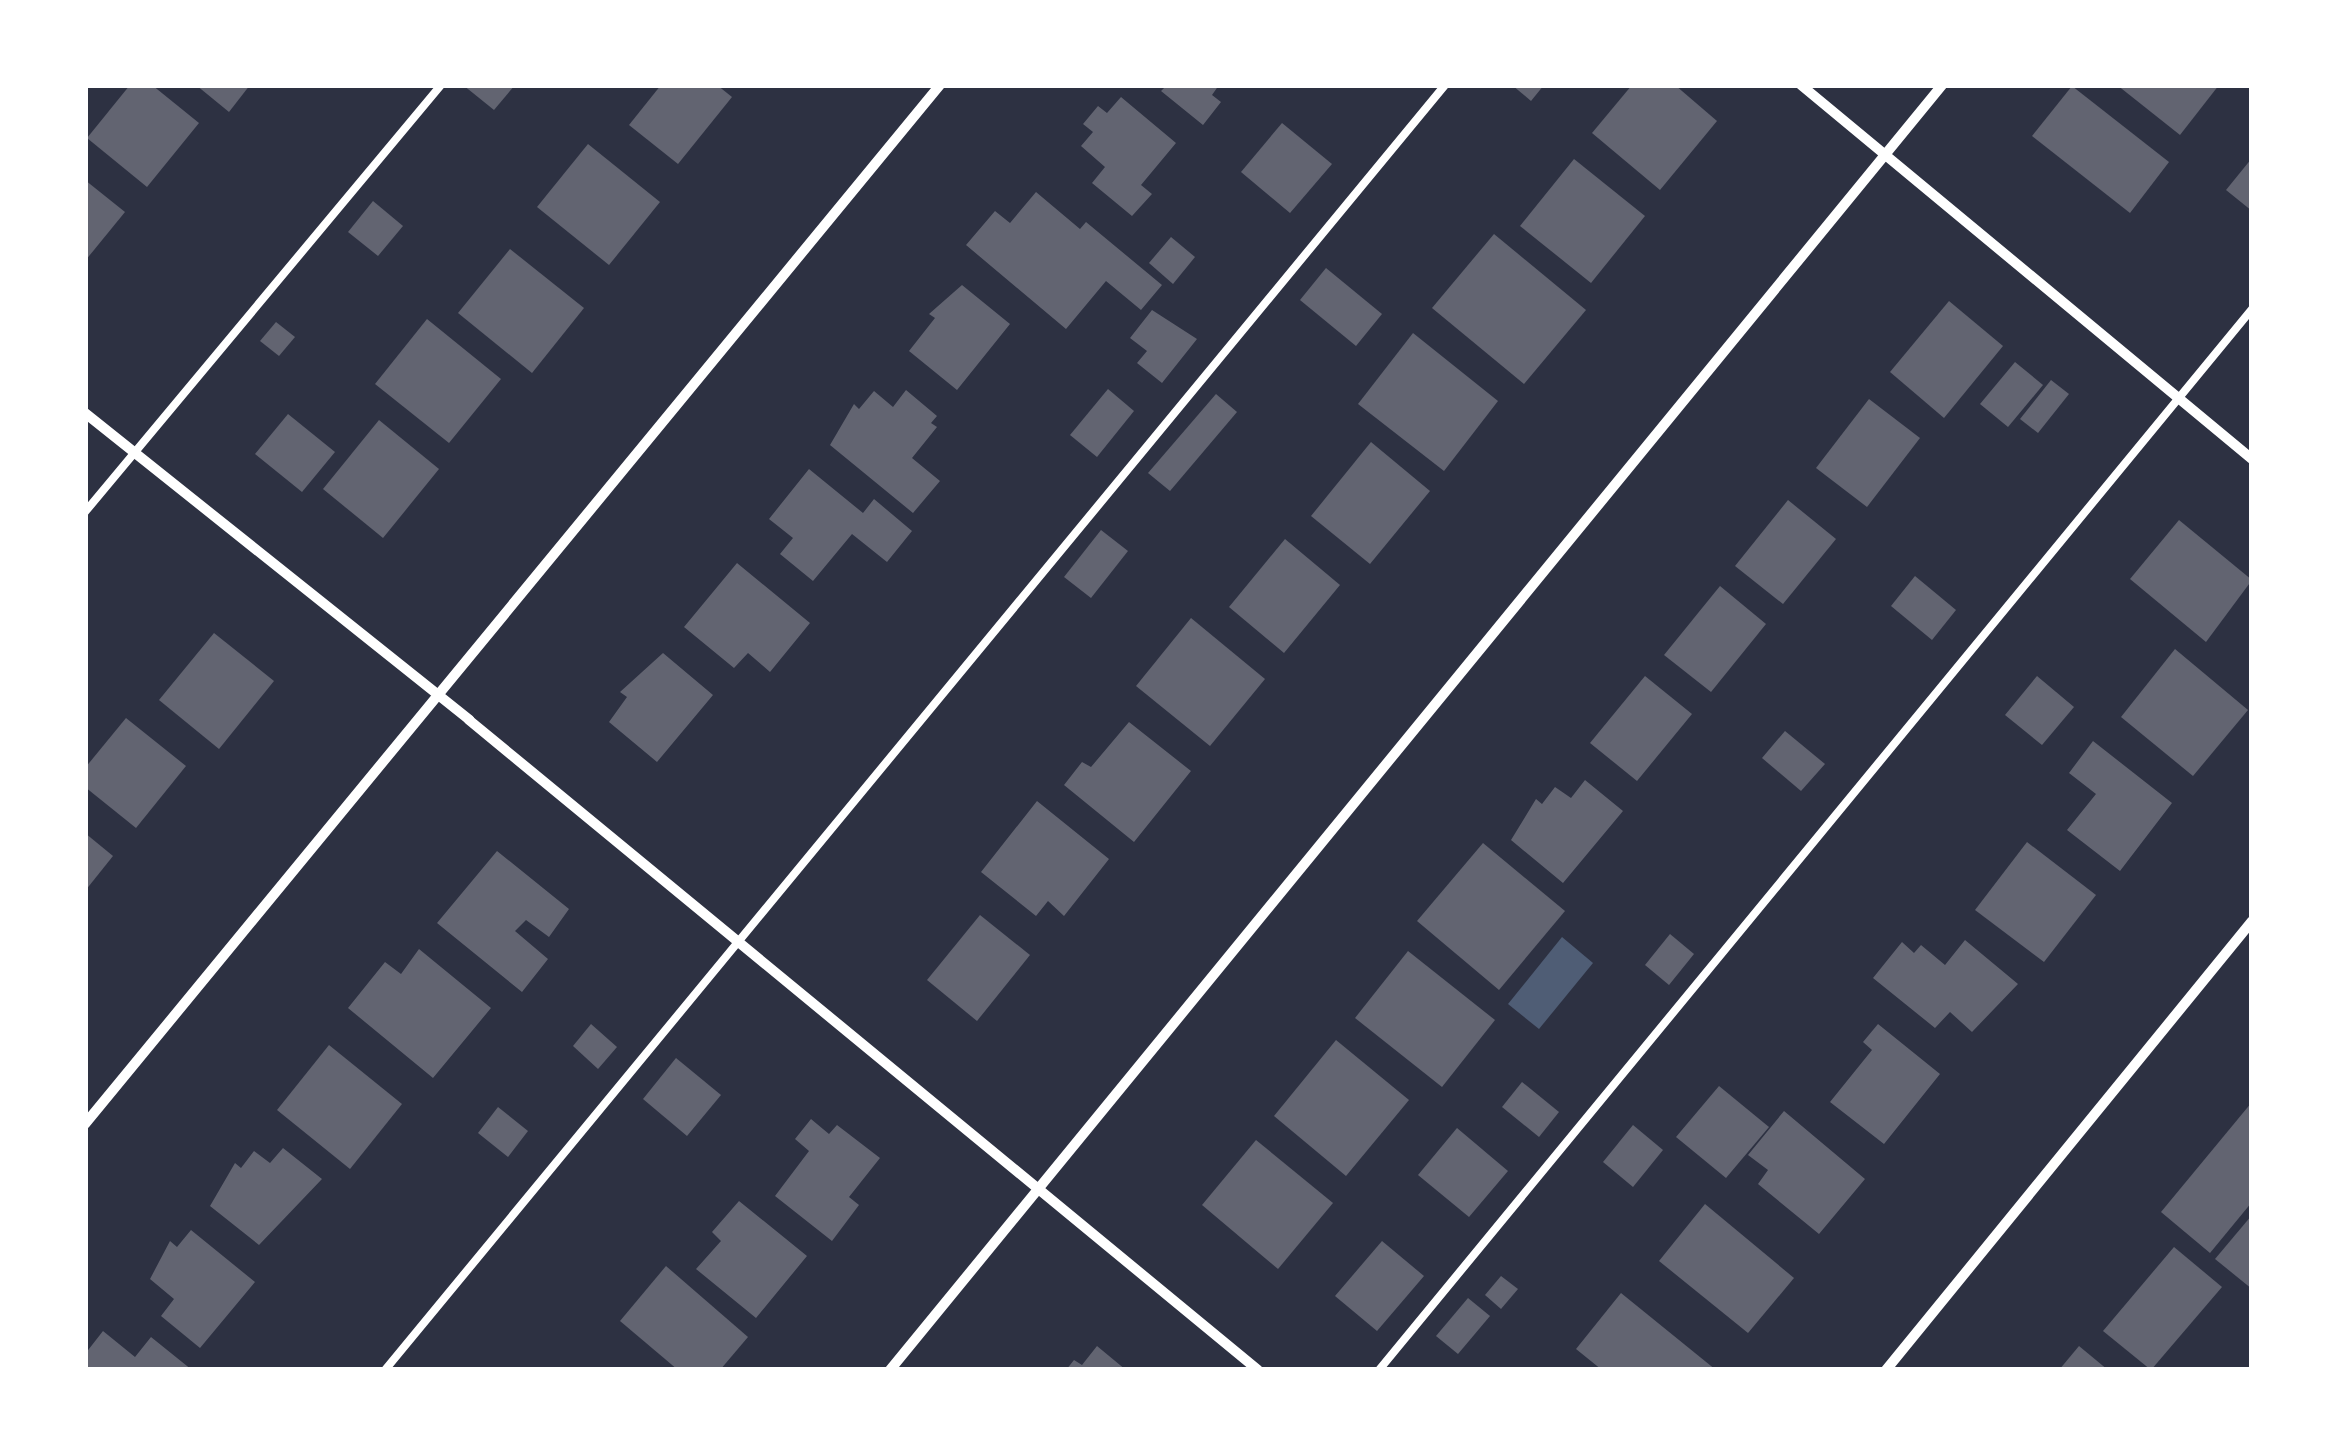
<!DOCTYPE html>
<style>
body{margin:0}
#map{position:relative;width:2337px;height:1455px;overflow:hidden;background:#2d3142;font-family:Jost,sans-serif}
div>[style]{position:absolute}
[style*='--x']{left:calc(var(--x)*1px);top:calc(var(--y)*1px);width:calc(var(--w)*1px);rotate:calc(var(--a)*1deg)}
.water>*{inset:0;background:#4f5d75}
.building>*{inset:0;background:#626471}
.service>*{height:8px;margin:-4px;padding:0 4px;transform-origin:4px;border-radius:4px;background:#fff}
.minor>*{height:10px;margin:-5px;padding:0 5px;transform-origin:5px;border-radius:5px;background:#fff}
span{translate:-50% -50%;white-space:nowrap;text-align:center;line-height:1.15;-webkit-text-stroke:8px #fff;paint-order:stroke}
.frame{position:absolute;inset:0;border:88px solid #fff;pointer-events:none}
</style>
<div id="map">
<div class="water">
<i style="clip-path:polygon(1562px 937px,1593px 963px,1539px 1029px,1508px 1004px)"></i>
</div>
<div class="building">
<i style="clip-path:polygon(130px 85px,152px 85px,199px 123px,147px 187px,87px 138px)"></i>
<i style="clip-path:polygon(196px 85px,250px 85px,229px 112px)"></i>
<i style="clip-path:polygon(463px 85px,515px 85px,494px 110px)"></i>
<i style="clip-path:polygon(661px 85px,717px 85px,732px 97px,678px 164px,629px 125px)"></i>
<i style="clip-path:polygon(1167px 85px,1219px 85px,1212px 95px,1221px 102px,1203px 125px,1161px 91px)"></i>
<i style="clip-path:polygon(1512px 85px,1544px 85px,1531px 101px)"></i>
<i style="clip-path:polygon(1632px 85px,1675px 85px,1717px 121px,1660px 190px,1592px 133px)"></i>
<i style="clip-path:polygon(2117px 85px,2219px 85px,2180px 135px)"></i>
<i style="clip-path:polygon(2072px 86px,2169px 162px,2130px 213px,2032px 136px)"></i>
<i style="clip-path:polygon(1121px 97px,1176px 143px,1141px 185px,1152px 194px,1132px 216px,1092px 183px,1105px 167px,1081px 146px,1093px 132px,1083px 124px,1098px 106px,1107px 113px)"></i>
<i style="clip-path:polygon(1282px 123px,1332px 164px,1290px 213px,1241px 172px)"></i>
<i style="clip-path:polygon(588px 144px,660px 202px,609px 265px,537px 207px)"></i>
<i style="clip-path:polygon(2252px 158px,2252px 211px,2226px 190px)"></i>
<i style="clip-path:polygon(1574px 159px,1645px 216px,1591px 283px,1520px 226px)"></i>
<i style="clip-path:polygon(85px 180px,125px 212px,85px 261px)"></i>
<i style="clip-path:polygon(1036px 192px,1080px 229px,1086px 222px,1162px 285px,1141px 310px,1106px 281px,1066px 329px,966px 245px,995px 211px,1010px 223px)"></i>
<i style="clip-path:polygon(373px 201px,403px 226px,378px 256px,348px 232px)"></i>
<i style="clip-path:polygon(1494px 234px,1586px 310px,1524px 384px,1432px 308px)"></i>
<i style="clip-path:polygon(1171px 237px,1195px 257px,1173px 284px,1149px 263px)"></i>
<i style="clip-path:polygon(510px 249px,584px 308px,532px 373px,458px 313px)"></i>
<i style="clip-path:polygon(1326px 268px,1382px 314px,1356px 346px,1300px 300px)"></i>
<i style="clip-path:polygon(962px 285px,1010px 324px,957px 390px,909px 351px,935px 318px,929px 314px)"></i>
<i style="clip-path:polygon(1949px 301px,2003px 346px,1944px 418px,1890px 372px)"></i>
<i style="clip-path:polygon(1152px 310px,1197px 339px,1162px 383px,1137px 363px,1147px 351px,1130px 338px)"></i>
<i style="clip-path:polygon(427px 319px,501px 379px,449px 443px,375px 384px)"></i>
<i style="clip-path:polygon(276px 322px,295px 337px,279px 356px,260px 341px)"></i>
<i style="clip-path:polygon(1413px 333px,1498px 401px,1444px 471px,1358px 404px)"></i>
<i style="clip-path:polygon(2015px 362px,2043px 385px,2008px 427px,1980px 404px)"></i>
<i style="clip-path:polygon(2051px 380px,2069px 394px,2038px 433px,2020px 419px)"></i>
<i style="clip-path:polygon(1108px 389px,1134px 411px,1097px 457px,1070px 435px)"></i>
<i style="clip-path:polygon(906px 390px,937px 416px,931px 423px,937px 427px,912px 458px,940px 481px,913px 513px,830px 445px,854px 404px,859px 409px,874px 391px,893px 407px)"></i>
<i style="clip-path:polygon(1216px 394px,1237px 412px,1170px 491px,1148px 473px)"></i>
<i style="clip-path:polygon(1869px 399px,1920px 438px,1867px 507px,1816px 468px)"></i>
<i style="clip-path:polygon(288px 414px,335px 452px,302px 492px,255px 454px)"></i>
<i style="clip-path:polygon(379px 420px,439px 469px,383px 538px,323px 489px)"></i>
<i style="clip-path:polygon(1371px 442px,1430px 491px,1370px 564px,1311px 516px)"></i>
<i style="clip-path:polygon(809px 469px,863px 513px,874px 499px,912px 531px,887px 562px,852px 534px,813px 581px,780px 554px,793px 538px,769px 519px)"></i>
<i style="clip-path:polygon(1788px 500px,1836px 539px,1783px 604px,1735px 566px)"></i>
<i style="clip-path:polygon(2179px 520px,2252px 580px,2206px 642px,2130px 579px)"></i>
<i style="clip-path:polygon(1101px 530px,1128px 551px,1091px 598px,1064px 577px)"></i>
<i style="clip-path:polygon(1285px 539px,1340px 585px,1284px 653px,1229px 607px)"></i>
<i style="clip-path:polygon(737px 563px,810px 623px,770px 672px,748px 653px,734px 668px,684px 627px)"></i>
<i style="clip-path:polygon(1915px 576px,1956px 610px,1932px 640px,1891px 606px)"></i>
<i style="clip-path:polygon(1720px 586px,1766px 624px,1711px 692px,1664px 655px)"></i>
<i style="clip-path:polygon(1191px 618px,1265px 679px,1210px 746px,1136px 686px)"></i>
<i style="clip-path:polygon(214px 633px,274px 681px,219px 749px,159px 700px)"></i>
<i style="clip-path:polygon(2175px 649px,2248px 710px,2193px 776px,2121px 717px)"></i>
<i style="clip-path:polygon(663px 653px,713px 695px,657px 762px,609px 722px,627px 697px,620px 692px)"></i>
<i style="clip-path:polygon(1645px 676px,1692px 714px,1637px 781px,1590px 743px)"></i>
<i style="clip-path:polygon(2037px 676px,2074px 707px,2042px 745px,2005px 715px)"></i>
<i style="clip-path:polygon(126px 718px,186px 766px,136px 828px,85px 787px,85px 768px)"></i>
<i style="clip-path:polygon(1129px 722px,1191px 771px,1134px 842px,1064px 785px,1082px 762px,1091px 767px)"></i>
<i style="clip-path:polygon(1785px 731px,1825px 764px,1801px 791px,1762px 758px)"></i>
<i style="clip-path:polygon(2093px 741px,2172px 803px,2120px 871px,2067px 830px,2096px 794px,2069px 773px)"></i>
<i style="clip-path:polygon(1585px 780px,1623px 811px,1563px 883px,1511px 840px,1536px 799px,1542px 804px,1555px 787px,1571px 798px)"></i>
<i style="clip-path:polygon(1037px 801px,1109px 859px,1064px 916px,1048px 901px,1036px 916px,981px 872px)"></i>
<i style="clip-path:polygon(85px 833px,113px 856px,85px 891px)"></i>
<i style="clip-path:polygon(2027px 842px,2096px 895px,2044px 962px,1975px 910px)"></i>
<i style="clip-path:polygon(1483px 843px,1565px 911px,1499px 990px,1417px 921px)"></i>
<i style="clip-path:polygon(497px 851px,569px 909px,549px 937px,526px 920px,515px 931px,548px 959px,522px 992px,437px 923px)"></i>
<i style="clip-path:polygon(980px 915px,1030px 955px,977px 1021px,927px 980px)"></i>
<i style="clip-path:polygon(1670px 934px,1694px 954px,1669px 985px,1645px 965px)"></i>
<i style="clip-path:polygon(1965px 940px,2018px 984px,1972px 1032px,1950px 1012px,1935px 1028px,1873px 978px,1902px 942px,1914px 953px,1921px 945px,1945px 965px)"></i>
<i style="clip-path:polygon(419px 949px,491px 1008px,433px 1078px,348px 1008px,385px 962px,401px 974px)"></i>
<i style="clip-path:polygon(1408px 951px,1495px 1020px,1442px 1087px,1355px 1018px)"></i>
<i style="clip-path:polygon(591px 1024px,617px 1047px,598px 1069px,573px 1046px)"></i>
<i style="clip-path:polygon(1878px 1024px,1940px 1074px,1884px 1144px,1830px 1102px,1872px 1050px,1863px 1042px)"></i>
<i style="clip-path:polygon(1336px 1040px,1409px 1100px,1346px 1176px,1274px 1116px)"></i>
<i style="clip-path:polygon(329px 1045px,402px 1104px,350px 1169px,277px 1110px)"></i>
<i style="clip-path:polygon(676px 1058px,721px 1095px,687px 1136px,643px 1099px)"></i>
<i style="clip-path:polygon(1522px 1082px,1559px 1112px,1539px 1137px,1502px 1107px)"></i>
<i style="clip-path:polygon(1719px 1086px,1769px 1127px,1726px 1178px,1676px 1137px)"></i>
<i style="clip-path:polygon(2252px 1102px,2252px 1202px,2210px 1253px,2161px 1212px)"></i>
<i style="clip-path:polygon(498px 1107px,528px 1131px,508px 1157px,478px 1133px)"></i>
<i style="clip-path:polygon(1784px 1111px,1865px 1179px,1819px 1234px,1758px 1184px,1768px 1170px,1748px 1155px)"></i>
<i style="clip-path:polygon(811px 1119px,829px 1134px,837px 1125px,880px 1158px,849px 1197px,859px 1205px,832px 1241px,775px 1196px,809px 1151px,795px 1139px)"></i>
<i style="clip-path:polygon(1633px 1125px,1663px 1150px,1633px 1187px,1603px 1162px)"></i>
<i style="clip-path:polygon(1457px 1128px,1508px 1171px,1469px 1217px,1418px 1175px)"></i>
<i style="clip-path:polygon(1256px 1140px,1333px 1203px,1278px 1269px,1202px 1205px)"></i>
<i style="clip-path:polygon(283px 1148px,322px 1179px,259px 1245px,210px 1206px,235px 1163px,241px 1168px,254px 1151px,270px 1163px)"></i>
<i style="clip-path:polygon(739px 1201px,807px 1256px,756px 1318px,696px 1269px,721px 1241px,712px 1232px)"></i>
<i style="clip-path:polygon(1705px 1204px,1794px 1278px,1748px 1333px,1659px 1261px)"></i>
<i style="clip-path:polygon(2252px 1215px,2252px 1289px,2215px 1259px)"></i>
<i style="clip-path:polygon(191px 1230px,255px 1282px,200px 1348px,161px 1316px,174px 1299px,150px 1279px,170px 1241px,177px 1247px)"></i>
<i style="clip-path:polygon(1382px 1241px,1424px 1276px,1377px 1331px,1335px 1296px)"></i>
<i style="clip-path:polygon(2174px 1247px,2222px 1287px,2151px 1370px,2103px 1331px)"></i>
<i style="clip-path:polygon(666px 1266px,748px 1337px,720px 1370px,678px 1370px,620px 1321px)"></i>
<i style="clip-path:polygon(1501px 1276px,1518px 1289px,1501px 1309px,1485px 1295px)"></i>
<i style="clip-path:polygon(1621px 1293px,1716px 1370px,1602px 1370px,1576px 1349px)"></i>
<i style="clip-path:polygon(1468px 1298px,1490px 1316px,1458px 1354px,1436px 1336px)"></i>
<i style="clip-path:polygon(103px 1331px,135px 1357px,151px 1337px,192px 1370px,85px 1370px,85px 1354px)"></i>
<i style="clip-path:polygon(1097px 1346px,1126px 1370px,1066px 1370px,1074px 1360px,1082px 1365px)"></i>
<i style="clip-path:polygon(2079px 1346px,2108px 1370px,2059px 1370px)"></i>
</div>
<div class="service">
<i style="--x:85;--y:512;--w:556;--a:-50.18"></i>
<i style="--x:385;--y:1370;--w:1666;--a:-50.48"></i>
<i style="--x:1379;--y:1370;--w:1374;--a:-50.55"></i>
</div>
<div class="minor">
<i style="--x:1801;--y:85;--w:586;--a:39.67"></i>
<i style="--x:85;--y:413;--w:492;--a:38.6"></i>
<i style="--x:469;--y:720;--w:1022;--a:39.48"></i>
<i style="--x:85;--y:1124;--w:1346;--a:-50.55"></i>
<i style="--x:890;--y:1370;--w:1661;--a:-50.69"></i>
<i style="--x:1886;--y:1370;--w:579;--a:-50.81"></i>
</div>
<div class="frame"></div>
</div>
